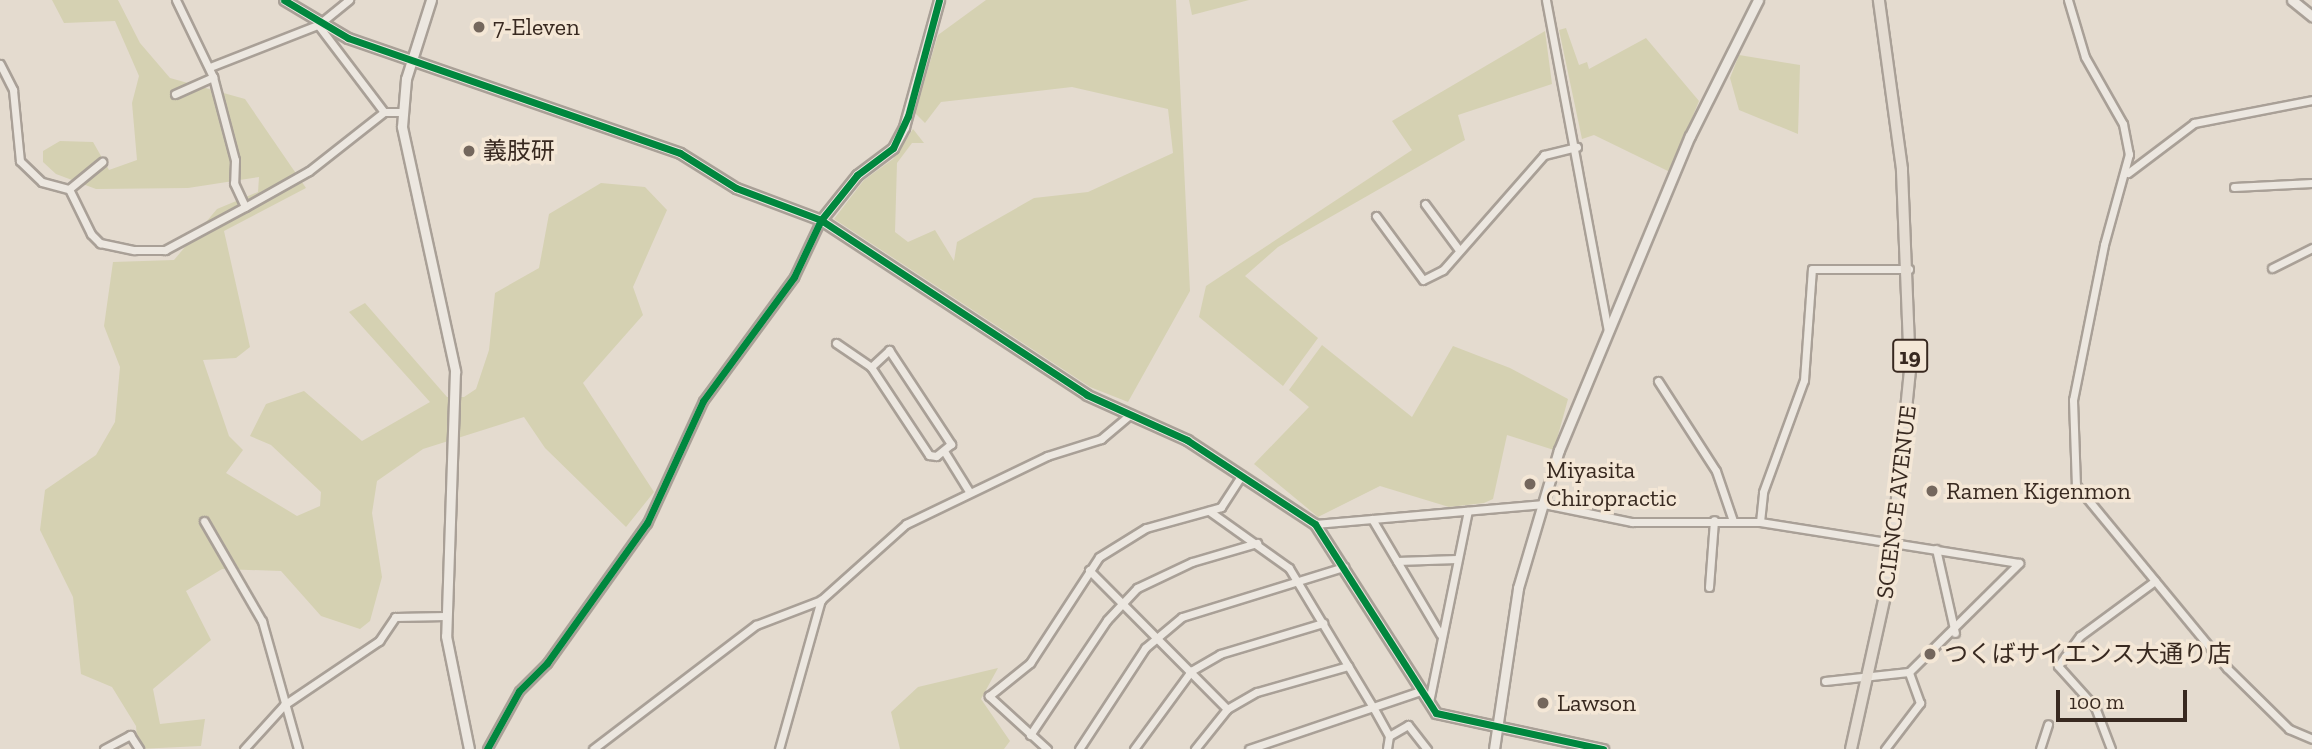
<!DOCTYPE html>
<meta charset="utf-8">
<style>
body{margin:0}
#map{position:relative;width:2312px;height:749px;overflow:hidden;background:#e4dbcf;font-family:"Zilla Slab","Noto Sans JP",serif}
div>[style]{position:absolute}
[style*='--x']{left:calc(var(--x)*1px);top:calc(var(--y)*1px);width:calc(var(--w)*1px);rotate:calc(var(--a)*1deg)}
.green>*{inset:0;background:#d5d1b2}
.roads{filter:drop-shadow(2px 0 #a9a097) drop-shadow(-2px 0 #a9a097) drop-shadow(0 2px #a9a097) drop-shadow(0 -2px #a9a097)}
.minor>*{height:7px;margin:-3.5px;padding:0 3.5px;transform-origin:3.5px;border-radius:3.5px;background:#ece7e0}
.tertiary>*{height:9px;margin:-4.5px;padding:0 4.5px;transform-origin:4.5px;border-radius:4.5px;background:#ece7e0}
.primary>*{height:10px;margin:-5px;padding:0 5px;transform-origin:5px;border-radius:5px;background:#e4dcd2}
.cycleway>*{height:7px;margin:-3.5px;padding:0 3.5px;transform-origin:3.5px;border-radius:3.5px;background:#00873e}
.dots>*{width:19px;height:19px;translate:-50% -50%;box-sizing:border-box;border:4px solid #f4e7d6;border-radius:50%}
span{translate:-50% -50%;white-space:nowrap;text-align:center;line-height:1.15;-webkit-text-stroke:7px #f4e7d6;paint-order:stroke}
.shield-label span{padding:2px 5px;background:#f4e7d6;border:2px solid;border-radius:5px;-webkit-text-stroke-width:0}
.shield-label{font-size:23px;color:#382920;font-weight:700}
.poi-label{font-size:24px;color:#382920}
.left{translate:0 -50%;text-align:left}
.street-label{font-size:24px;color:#382920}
.scale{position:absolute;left:2056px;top:690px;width:131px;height:32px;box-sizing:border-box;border:4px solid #382920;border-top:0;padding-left:9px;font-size:21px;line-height:24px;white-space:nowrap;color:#382920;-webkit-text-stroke:5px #f4e7d6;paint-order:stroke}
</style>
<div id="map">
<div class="green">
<i style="clip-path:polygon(52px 0,118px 0,140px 43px,170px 78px,245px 99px,306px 188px,224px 231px,250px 347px,236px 358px,203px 360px,229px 436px,243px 450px,226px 473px,297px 516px,320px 506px,321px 492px,271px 445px,250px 436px,266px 404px,304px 391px,362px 441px,430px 402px,349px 312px,365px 303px,447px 397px,464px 397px,476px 389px,489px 350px,495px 293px,539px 268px,549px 214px,601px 183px,645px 187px,667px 210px,633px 287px,643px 315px,583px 383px,654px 492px,626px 527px,545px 448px,524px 417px,423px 449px,377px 481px,372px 513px,382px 577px,370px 621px,360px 629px,321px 616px,281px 571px,222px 569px,186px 591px,211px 640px,153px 689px,160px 724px,205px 719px,201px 746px,138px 749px,136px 726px,112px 687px,81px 674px,73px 597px,40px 530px,45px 490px,96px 455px,115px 422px,120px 367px,104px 326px,113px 262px,174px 260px,217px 209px,258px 192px,259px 177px,188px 188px,96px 189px,56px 174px,43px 162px,43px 151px,60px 141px,93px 142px,109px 170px,137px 160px,132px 103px,139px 76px,115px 21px,64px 23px)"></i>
<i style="clip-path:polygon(986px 0,1176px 0,1190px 291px,1128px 402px,1090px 387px,834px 219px,864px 180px,893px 159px,913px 129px,924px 143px,912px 143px,897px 163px,895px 232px,908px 242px,935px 230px,954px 261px,957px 242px,1034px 198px,1088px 192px,1173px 153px,1168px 109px,1072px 87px,941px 102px,925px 123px,915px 113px,938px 35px)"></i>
<i style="clip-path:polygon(1189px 0,1249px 0,1192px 15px)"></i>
<i style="clip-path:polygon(1566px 28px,1579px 65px,1587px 62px,1589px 69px,1646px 38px,1699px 101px,1670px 172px,1594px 135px,1582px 139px,1559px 30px)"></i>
<i style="clip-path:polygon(1545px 31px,1552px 84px,1458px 115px,1465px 140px,1278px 247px,1245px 276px,1318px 338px,1283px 386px,1199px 317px,1206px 286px,1412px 150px,1392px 121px)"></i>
<i style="clip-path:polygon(1739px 55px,1800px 65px,1798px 134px,1739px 110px,1730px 78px)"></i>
<i style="clip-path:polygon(1322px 345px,1412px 417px,1453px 346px,1510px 368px,1568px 399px,1554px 450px,1507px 435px,1493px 499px,1484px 503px,1449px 507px,1380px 486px,1318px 517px,1254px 464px,1309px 407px,1289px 390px)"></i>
<i style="clip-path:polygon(998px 668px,981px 699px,1010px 741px,1004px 749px,900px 749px,891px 712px,918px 687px)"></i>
</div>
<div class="roads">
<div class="minor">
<i style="--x:176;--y:0;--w:85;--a:64.3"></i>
<i style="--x:213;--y:77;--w:86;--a:75.2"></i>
<i style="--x:235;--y:160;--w:23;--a:92"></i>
<i style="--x:234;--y:183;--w:26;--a:65"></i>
<i style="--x:245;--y:207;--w:73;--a:-29.4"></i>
<i style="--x:309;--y:171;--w:95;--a:-38.2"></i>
<i style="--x:384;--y:112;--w:18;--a:0"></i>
<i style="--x:1546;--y:0;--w:337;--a:79.4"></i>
<i style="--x:2068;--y:0;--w:59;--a:73.4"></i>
<i style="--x:2085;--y:57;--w:77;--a:60.4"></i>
<i style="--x:2123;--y:124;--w:31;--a:79"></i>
<i style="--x:2129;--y:154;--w:94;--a:105.4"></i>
<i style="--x:2104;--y:245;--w:158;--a:101.3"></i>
<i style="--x:2073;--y:400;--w:85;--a:88"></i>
<i style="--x:2076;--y:485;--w:237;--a:50.5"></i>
<i style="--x:2227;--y:668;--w:87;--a:44.5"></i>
<i style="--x:2289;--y:729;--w:25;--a:23"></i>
<i style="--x:318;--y:25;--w:109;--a:52.8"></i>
<i style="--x:0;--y:64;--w:29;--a:63"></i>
<i style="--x:13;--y:90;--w:71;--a:84.4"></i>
<i style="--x:20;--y:161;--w:30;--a:44"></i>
<i style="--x:42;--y:182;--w:28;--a:15"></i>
<i style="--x:210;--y:67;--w:116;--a:-21.3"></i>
<i style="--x:318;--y:25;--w:40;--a:-39"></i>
<i style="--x:175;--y:94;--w:42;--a:-24.1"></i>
<i style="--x:2128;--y:173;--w:83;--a:-37.1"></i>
<i style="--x:2194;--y:123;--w:120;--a:-11"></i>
<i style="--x:2234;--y:187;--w:78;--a:-2.9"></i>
<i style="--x:69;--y:189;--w:50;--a:63.9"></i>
<i style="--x:91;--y:234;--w:13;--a:45"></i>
<i style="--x:100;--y:243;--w:35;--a:12"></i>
<i style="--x:134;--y:250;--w:31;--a:0"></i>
<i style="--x:165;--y:250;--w:91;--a:-28.3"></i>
<i style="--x:69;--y:189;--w:43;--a:-39.3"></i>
<i style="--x:1425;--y:204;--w:57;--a:53.5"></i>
<i style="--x:1376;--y:216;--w:79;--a:53.7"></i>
<i style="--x:1423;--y:280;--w:22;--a:-27"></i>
<i style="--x:1443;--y:270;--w:153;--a:-48.7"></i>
<i style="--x:1544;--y:155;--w:34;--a:-14"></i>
<i style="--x:2272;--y:268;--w:45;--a:-26.6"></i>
<i style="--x:836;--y:343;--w:42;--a:34.4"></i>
<i style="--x:889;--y:350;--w:113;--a:56.6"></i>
<i style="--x:951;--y:444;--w:19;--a:141"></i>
<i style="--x:936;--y:456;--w:7;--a:-172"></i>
<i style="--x:929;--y:455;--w:105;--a:-123.4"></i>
<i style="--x:871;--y:367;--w:25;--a:-43"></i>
<i style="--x:1658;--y:381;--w:107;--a:57.2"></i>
<i style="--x:1716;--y:471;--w:53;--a:71.2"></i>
<i style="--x:944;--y:451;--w:49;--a:58.2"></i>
<i style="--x:1209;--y:511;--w:98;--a:35.5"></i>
<i style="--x:1289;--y:568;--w:162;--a:58.9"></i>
<i style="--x:1373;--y:707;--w:33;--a:61"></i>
<i style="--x:1389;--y:736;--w:13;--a:99"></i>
<i style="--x:1372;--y:519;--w:134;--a:59.4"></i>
<i style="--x:204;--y:521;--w:116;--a:59.9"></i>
<i style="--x:262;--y:621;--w:133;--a:74.3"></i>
<i style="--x:1760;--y:522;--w:30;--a:-84"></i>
<i style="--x:1763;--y:492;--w:119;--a:-69.9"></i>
<i style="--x:1804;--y:380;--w:111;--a:-85.9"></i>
<i style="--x:1812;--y:269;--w:97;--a:0"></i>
<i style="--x:1315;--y:524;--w:230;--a:-5"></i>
<i style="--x:1544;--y:504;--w:90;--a:11.6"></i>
<i style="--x:1632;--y:522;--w:128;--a:0"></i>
<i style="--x:1760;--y:522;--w:262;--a:9"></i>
<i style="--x:1936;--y:549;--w:86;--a:77.3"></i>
<i style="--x:1397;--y:561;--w:60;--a:-1.9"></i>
<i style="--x:1089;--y:570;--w:196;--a:45.2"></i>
<i style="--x:1709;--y:587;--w:67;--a:-85.7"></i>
<i style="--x:1825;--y:681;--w:84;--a:-6.1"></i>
<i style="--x:1429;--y:702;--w:195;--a:-78.5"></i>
<i style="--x:1030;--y:735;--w:138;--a:-56.2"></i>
<i style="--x:1107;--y:620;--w:44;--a:-46.8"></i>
<i style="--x:1137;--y:588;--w:61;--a:-25.3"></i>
<i style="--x:1192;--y:562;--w:68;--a:-16.3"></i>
<i style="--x:1389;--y:736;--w:22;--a:-30"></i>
<i style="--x:1408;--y:725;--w:31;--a:52"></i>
<i style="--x:104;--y:749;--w:30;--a:-28"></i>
<i style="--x:130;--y:735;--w:17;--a:57"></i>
<i style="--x:244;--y:749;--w:59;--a:-47.7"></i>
<i style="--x:284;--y:705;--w:115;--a:-34"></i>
<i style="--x:379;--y:641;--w:29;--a:-56"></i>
<i style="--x:395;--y:617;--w:51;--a:-1.1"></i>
<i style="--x:487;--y:749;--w:66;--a:-61.1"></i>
<i style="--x:519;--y:691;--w:40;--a:-45"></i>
<i style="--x:547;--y:663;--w:172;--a:-54.5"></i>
<i style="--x:647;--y:523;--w:134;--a:-65.3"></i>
<i style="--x:703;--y:401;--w:154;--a:-53.7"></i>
<i style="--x:794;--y:277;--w:63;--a:-64.7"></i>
<i style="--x:593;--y:749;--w:205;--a:-37.3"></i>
<i style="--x:756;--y:625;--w:70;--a:-21"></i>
<i style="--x:821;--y:600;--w:114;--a:-41.8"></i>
<i style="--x:906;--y:524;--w:157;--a:-25.7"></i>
<i style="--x:1047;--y:456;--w:57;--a:-17.5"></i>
<i style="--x:1101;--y:439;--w:39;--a:-40"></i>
<i style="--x:779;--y:749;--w:155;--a:-74.3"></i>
<i style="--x:1047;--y:749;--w:79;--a:-137.6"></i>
<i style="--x:989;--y:696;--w:53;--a:-38.8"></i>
<i style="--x:1030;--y:663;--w:126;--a:-56.9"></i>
<i style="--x:1099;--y:557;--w:55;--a:-31.7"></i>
<i style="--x:1146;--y:528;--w:78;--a:-15.6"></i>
<i style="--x:1221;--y:507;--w:38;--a:-57"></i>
<i style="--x:1079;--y:749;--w:121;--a:-56.8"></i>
<i style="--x:1145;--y:648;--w:48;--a:-40"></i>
<i style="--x:1182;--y:617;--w:170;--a:-17.2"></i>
<i style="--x:1134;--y:749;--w:97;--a:-53.8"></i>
<i style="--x:1191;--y:671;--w:34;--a:-30"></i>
<i style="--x:1220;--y:654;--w:108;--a:-16.8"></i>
<i style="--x:1195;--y:749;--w:51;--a:-51.3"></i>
<i style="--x:1227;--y:709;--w:34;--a:-30"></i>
<i style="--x:1257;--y:692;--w:95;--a:-15.9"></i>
<i style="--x:1249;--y:749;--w:181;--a:-18.7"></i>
<i style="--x:1885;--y:749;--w:58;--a:-52.7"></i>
<i style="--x:1920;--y:703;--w:33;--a:-110"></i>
<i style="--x:1909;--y:672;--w:155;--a:-44.7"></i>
<i style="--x:2040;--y:749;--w:26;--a:-72"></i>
<i style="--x:2111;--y:749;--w:45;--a:-110.9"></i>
<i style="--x:2095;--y:707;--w:55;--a:-132.1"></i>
<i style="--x:2058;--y:666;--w:37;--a:-54"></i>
<i style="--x:2080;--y:636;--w:93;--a:-36.3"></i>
</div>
<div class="tertiary">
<i style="--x:284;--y:0;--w:74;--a:30.7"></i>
<i style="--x:348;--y:38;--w:351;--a:19.1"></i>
<i style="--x:680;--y:153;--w:66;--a:32"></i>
<i style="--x:736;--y:188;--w:91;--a:20.6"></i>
<i style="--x:821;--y:220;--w:318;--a:33.3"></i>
<i style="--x:1087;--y:395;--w:110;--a:24.2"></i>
<i style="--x:1187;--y:440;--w:153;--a:33.3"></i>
<i style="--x:1315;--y:524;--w:224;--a:57.4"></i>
<i style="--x:1436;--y:713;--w:171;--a:12.2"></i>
<i style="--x:431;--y:0;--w:83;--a:107.6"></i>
<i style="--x:406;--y:79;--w:48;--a:94.8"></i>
<i style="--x:402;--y:127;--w:250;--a:77.7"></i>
<i style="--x:455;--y:371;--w:265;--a:91.9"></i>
<i style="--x:446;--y:636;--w:115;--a:78.5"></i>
<i style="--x:2292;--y:0;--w:26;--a:39"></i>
<i style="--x:821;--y:220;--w:58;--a:-51.3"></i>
<i style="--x:857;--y:175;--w:45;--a:-36.9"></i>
<i style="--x:893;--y:148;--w:24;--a:-62"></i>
<i style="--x:904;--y:127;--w:132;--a:-74.6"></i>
<i style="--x:1494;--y:749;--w:163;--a:-81.5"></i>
<i style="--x:1518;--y:588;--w:144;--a:-73.5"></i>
<i style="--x:1559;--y:450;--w:340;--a:-67.4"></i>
<i style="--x:1690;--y:136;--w:152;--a:-63.4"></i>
</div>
<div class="primary">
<i style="--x:1851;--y:749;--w:176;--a:-77.5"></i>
<i style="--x:1889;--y:577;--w:207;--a:-84.2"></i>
<i style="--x:1910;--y:371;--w:202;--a:-92.3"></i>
<i style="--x:1902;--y:169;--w:171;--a:-97.8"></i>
</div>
</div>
<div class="cycleway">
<i style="--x:284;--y:0;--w:74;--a:30.7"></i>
<i style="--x:348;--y:38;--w:351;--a:19.1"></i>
<i style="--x:680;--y:153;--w:66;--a:32"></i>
<i style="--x:736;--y:188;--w:91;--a:20.6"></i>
<i style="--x:821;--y:220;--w:318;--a:33.3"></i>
<i style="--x:1087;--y:395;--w:110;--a:24.2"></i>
<i style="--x:1187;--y:440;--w:153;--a:33.3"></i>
<i style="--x:1315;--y:524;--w:224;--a:57.4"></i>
<i style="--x:1436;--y:713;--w:171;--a:12.2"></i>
<i style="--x:487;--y:749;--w:66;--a:-61.1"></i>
<i style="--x:519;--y:691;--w:40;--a:-45"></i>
<i style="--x:547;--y:663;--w:172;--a:-54.5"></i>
<i style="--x:647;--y:523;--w:134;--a:-65.3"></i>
<i style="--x:703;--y:401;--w:154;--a:-53.7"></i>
<i style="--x:794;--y:277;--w:63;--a:-64.7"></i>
<i style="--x:821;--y:220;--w:58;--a:-51.3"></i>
<i style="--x:857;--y:175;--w:45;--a:-36.9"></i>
<i style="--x:893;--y:148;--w:35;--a:-65"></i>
<i style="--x:908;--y:116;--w:120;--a:-75"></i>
</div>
<div class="dots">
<i style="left:479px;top:27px;background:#74675d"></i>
<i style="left:469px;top:151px;background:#74675d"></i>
<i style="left:1530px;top:484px;background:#74675d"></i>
<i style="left:1932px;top:491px;background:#74675d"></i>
<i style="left:1930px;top:654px;background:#74675d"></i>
<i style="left:1543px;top:703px;background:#74675d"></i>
</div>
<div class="shield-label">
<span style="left:1910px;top:356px">19</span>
</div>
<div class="poi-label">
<span class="left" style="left:493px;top:27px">7-Eleven</span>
<span class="left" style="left:483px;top:151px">義肢研</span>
<span class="left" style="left:1546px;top:484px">Miyasita<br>Chiropractic</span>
<span class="left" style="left:1946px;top:491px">Ramen Kigenmon</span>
<span class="left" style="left:1944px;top:654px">つくばサイエンス大通り店</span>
<span class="left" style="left:1557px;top:703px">Lawson</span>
</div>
<div class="street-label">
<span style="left:1896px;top:502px;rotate:-83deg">SCIENCE AVENUE</span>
</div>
<div class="scale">100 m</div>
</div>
